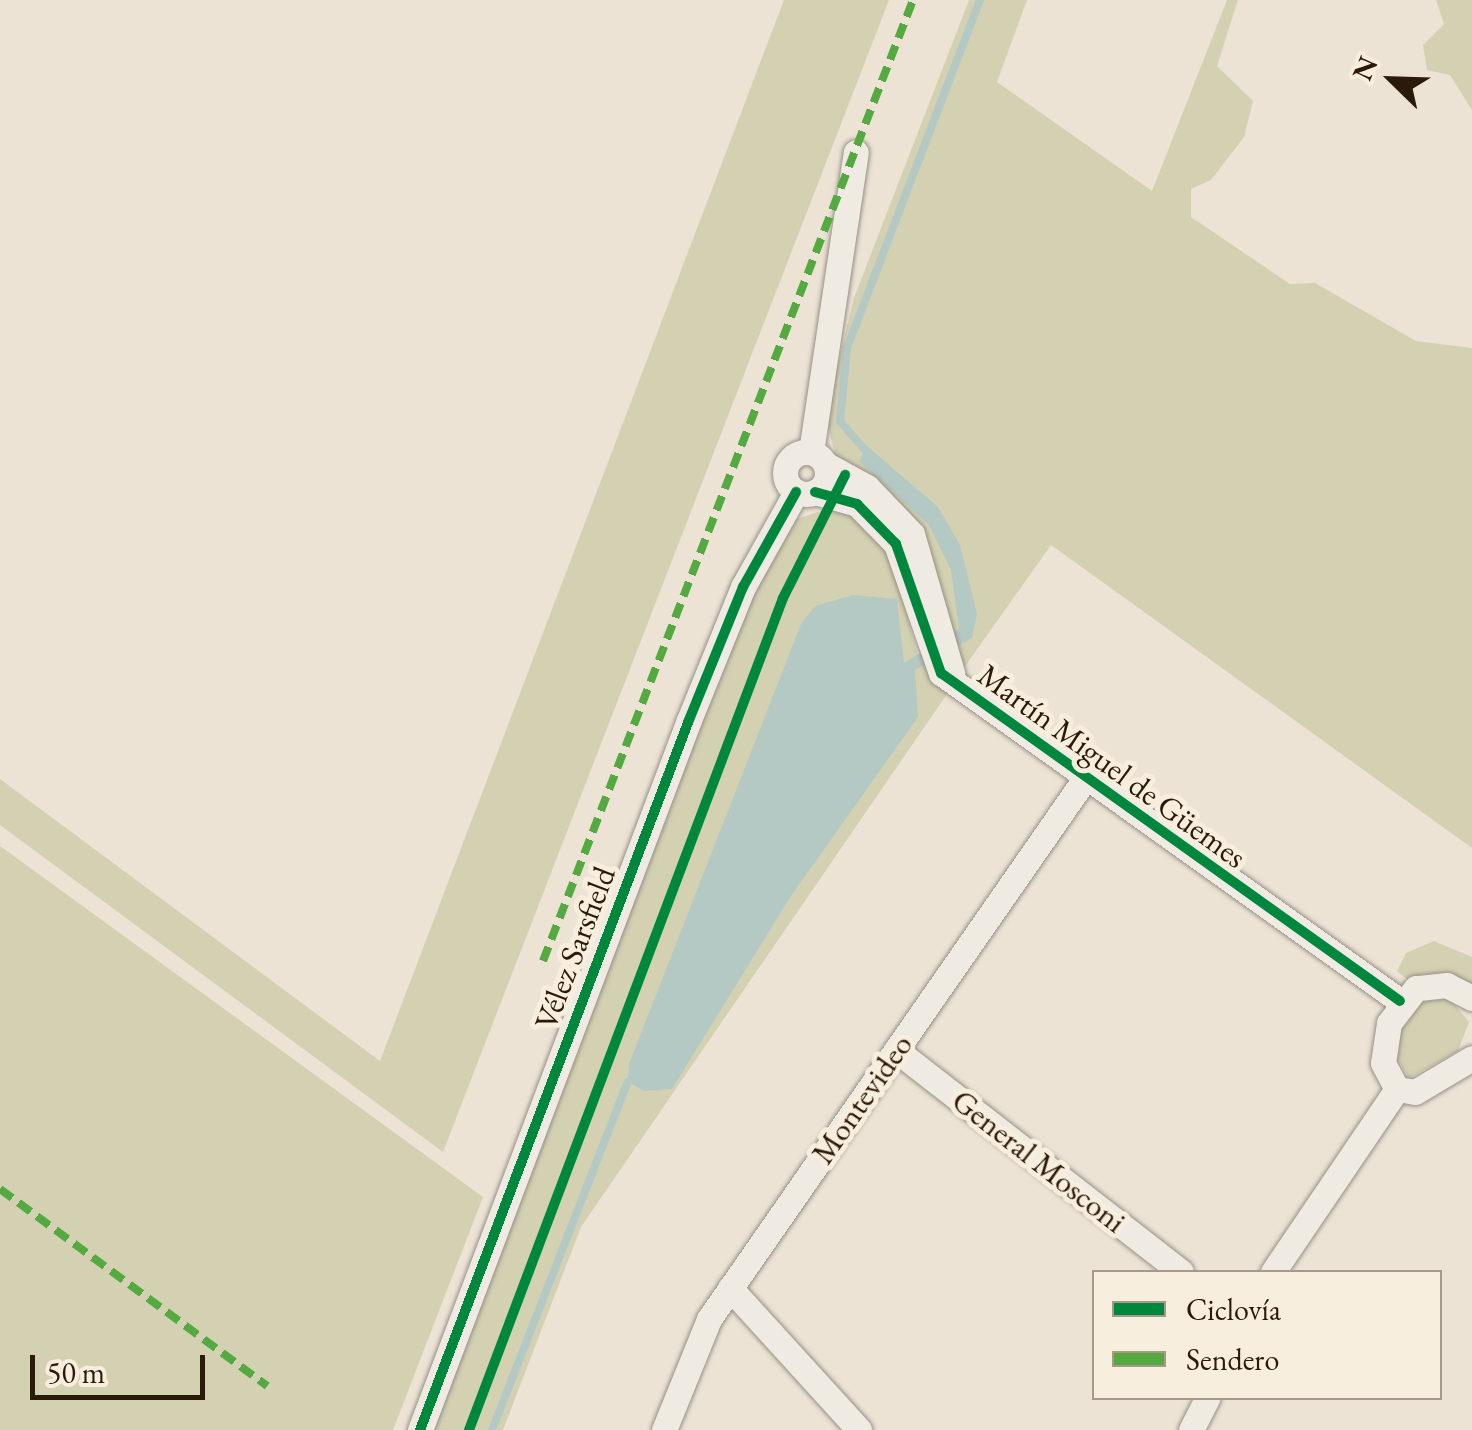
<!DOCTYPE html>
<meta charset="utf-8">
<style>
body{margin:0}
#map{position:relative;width:1472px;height:1430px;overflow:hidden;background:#ece3d5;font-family:"EB Garamond",serif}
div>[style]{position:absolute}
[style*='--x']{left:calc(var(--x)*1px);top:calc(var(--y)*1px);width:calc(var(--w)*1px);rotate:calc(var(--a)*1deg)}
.green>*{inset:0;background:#d3d1b2}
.water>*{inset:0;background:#b5c9c4}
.stream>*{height:8px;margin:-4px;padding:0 4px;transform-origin:4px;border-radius:4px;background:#b5c9c4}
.roads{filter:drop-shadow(0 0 2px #979086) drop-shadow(0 0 2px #979086)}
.minor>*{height:25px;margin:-12.5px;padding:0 12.5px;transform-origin:12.5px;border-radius:12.5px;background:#efebe3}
.minor>.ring{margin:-12.5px;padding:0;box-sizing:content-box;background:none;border:25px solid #efebe3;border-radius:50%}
.quiet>*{height:8px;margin-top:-4px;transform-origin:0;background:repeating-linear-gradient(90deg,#54a941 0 15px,transparent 0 23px)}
.cycleway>*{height:10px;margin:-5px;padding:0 5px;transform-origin:5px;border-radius:5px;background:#00873e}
span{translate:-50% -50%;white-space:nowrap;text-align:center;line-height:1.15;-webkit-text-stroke:10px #f8eede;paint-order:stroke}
.street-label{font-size:32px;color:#2b1909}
.legend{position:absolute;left:1092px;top:1270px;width:350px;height:130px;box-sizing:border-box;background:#f8eede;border:2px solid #a69989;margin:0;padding:12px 18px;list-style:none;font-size:30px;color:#2b1909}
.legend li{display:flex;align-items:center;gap:20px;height:50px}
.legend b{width:50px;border:2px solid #a69989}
.north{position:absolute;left:1342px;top:30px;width:100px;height:100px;-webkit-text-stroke:8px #f8eede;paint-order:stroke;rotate:293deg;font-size:28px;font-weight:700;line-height:40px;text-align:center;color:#2b1909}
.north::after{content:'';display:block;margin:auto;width:35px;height:45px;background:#2b1909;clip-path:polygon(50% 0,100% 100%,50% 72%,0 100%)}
.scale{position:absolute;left:30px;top:1355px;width:175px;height:45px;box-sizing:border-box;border:5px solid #2b1909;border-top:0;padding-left:12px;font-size:30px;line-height:35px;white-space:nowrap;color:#2b1909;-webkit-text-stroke:8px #f8eede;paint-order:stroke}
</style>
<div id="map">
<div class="green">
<div style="clip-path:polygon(784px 0,889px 0,443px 1152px,0 825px,0 779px,380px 1061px)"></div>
<div style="clip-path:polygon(969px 0,1027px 0,997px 82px,1152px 191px,1227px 0,1238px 0,1217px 66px,1253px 101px,1244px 137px,1211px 180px,1191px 189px,1191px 217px,1290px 284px,1315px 283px,1416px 341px,1472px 348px,1472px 848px,1051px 545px,961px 672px,835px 454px,825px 416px,854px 298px)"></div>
<div style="clip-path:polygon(1436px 0,1472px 0,1472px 110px,1450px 75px,1427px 70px,1423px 45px,1444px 24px)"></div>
<div style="clip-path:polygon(842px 504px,888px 546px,918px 656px,947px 694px,581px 1227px,503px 1430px,434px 1430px,749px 596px,794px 520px)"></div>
<div style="clip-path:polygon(0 846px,483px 1197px,393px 1430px,0 1430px)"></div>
<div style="clip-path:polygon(1434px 941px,1472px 957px,1472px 984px,1408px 980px,1397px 971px,1406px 953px)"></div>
<div style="clip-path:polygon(1449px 998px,1469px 1022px,1458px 1051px,1409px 1078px,1389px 1045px,1414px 1002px)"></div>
</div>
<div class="water">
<div style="clip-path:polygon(867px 446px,938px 507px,960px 545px,977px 614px,972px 638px,915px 670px,918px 717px,791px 896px,672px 1089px,644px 1091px,628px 1082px,629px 1064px,801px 624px,815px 606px,853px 595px,897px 599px,904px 663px,959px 629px,951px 570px,929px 525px,859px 461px)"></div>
</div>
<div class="stream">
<div style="--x:865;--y:450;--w:38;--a:-131"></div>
<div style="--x:840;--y:421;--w:73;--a:-84.5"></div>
<div style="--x:847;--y:348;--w:373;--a:-69.1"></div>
<div style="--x:492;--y:1430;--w:374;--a:-68.7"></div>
</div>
<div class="roads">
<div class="minor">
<div class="ring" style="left:785px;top:452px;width:17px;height:17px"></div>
<div style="--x:811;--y:452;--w:303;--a:-81.5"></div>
<div style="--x:825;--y:464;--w:48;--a:28.7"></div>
<div style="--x:867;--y:487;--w:65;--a:46.2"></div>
<div style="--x:912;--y:534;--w:145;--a:73.9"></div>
<div style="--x:815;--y:492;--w:44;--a:15.9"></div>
<div style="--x:857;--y:504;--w:56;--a:45.7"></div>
<div style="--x:896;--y:544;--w:137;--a:70.8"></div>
<div style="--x:941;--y:673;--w:564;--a:35.55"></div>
<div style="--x:1472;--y:998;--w:28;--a:-153"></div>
<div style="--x:1447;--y:985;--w:31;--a:174"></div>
<div style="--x:1416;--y:988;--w:44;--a:127.6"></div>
<div style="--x:1389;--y:1023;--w:40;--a:98.5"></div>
<div style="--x:1383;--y:1063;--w:30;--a:62"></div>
<div style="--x:1397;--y:1089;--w:18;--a:9"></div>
<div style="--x:1415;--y:1092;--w:66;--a:-30.8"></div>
<div style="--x:896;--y:1050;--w:361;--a:37.9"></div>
<div style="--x:1273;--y:1272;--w:221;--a:-55.9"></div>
<div style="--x:730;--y:1288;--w:192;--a:47.7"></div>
<div style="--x:420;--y:1430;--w:759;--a:-69.25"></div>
<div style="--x:689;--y:720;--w:144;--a:-67.9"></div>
<div style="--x:743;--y:587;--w:109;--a:-60.8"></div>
<div style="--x:664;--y:1430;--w:120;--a:-67.9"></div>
<div style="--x:709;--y:1319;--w:657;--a:-55.17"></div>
<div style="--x:1191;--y:1430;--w:36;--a:-63"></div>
</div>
</div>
<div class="quiet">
<div style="--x:543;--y:961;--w:1030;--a:-68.94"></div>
<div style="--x:0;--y:1189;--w:332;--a:36.4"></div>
</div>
<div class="cycleway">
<div style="--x:815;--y:492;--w:44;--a:15.9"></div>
<div style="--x:857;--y:504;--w:56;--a:45.7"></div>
<div style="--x:896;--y:544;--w:137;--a:70.8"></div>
<div style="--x:941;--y:673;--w:564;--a:35.55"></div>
<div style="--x:420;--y:1430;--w:759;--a:-69.25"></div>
<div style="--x:689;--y:720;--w:144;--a:-67.9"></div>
<div style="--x:743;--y:587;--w:109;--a:-60.8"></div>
<div style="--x:469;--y:1430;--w:889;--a:-69.32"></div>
<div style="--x:783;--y:598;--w:138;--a:-63.2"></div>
</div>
<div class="street-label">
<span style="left:1112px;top:766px;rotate:36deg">Martín Miguel de Güemes</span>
<span style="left:575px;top:948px;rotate:-69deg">Vélez Sarsfield</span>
<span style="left:862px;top:1099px;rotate:-55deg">Montevideo</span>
<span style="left:1039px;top:1161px;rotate:38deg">General Mosconi</span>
</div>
<ul class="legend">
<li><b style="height:12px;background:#00873e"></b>Ciclovía</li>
<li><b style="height:12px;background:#54a941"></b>Sendero</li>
</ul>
<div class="north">N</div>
<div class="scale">50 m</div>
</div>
